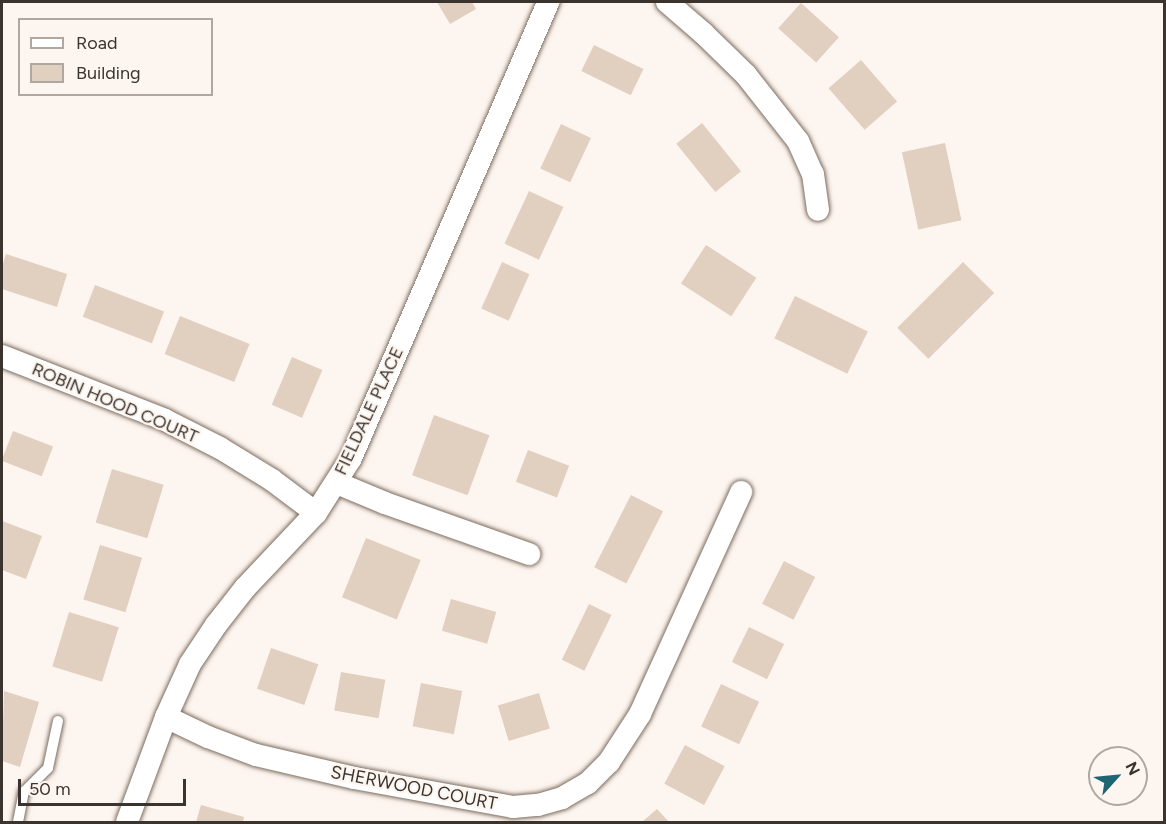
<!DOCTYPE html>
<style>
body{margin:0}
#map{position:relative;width:1166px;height:824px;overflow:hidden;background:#fdf5ef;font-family:Figtree,sans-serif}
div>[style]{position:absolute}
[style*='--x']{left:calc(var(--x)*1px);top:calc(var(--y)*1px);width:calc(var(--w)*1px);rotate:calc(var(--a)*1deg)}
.building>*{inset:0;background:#e1cfc0;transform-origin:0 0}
.roads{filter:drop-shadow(0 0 2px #7c6c5f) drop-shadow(0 0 2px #7c6c5f)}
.service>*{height:10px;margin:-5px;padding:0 5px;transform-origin:5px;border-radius:5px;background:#fff}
.minor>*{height:22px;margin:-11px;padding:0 11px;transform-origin:11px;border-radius:11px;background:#fff}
span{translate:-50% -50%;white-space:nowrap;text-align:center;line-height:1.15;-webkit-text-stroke:4.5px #fdf5ef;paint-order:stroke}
.street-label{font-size:18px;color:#3b342e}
.frame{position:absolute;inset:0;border:3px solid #3b342e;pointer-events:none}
.legend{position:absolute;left:18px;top:18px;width:195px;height:78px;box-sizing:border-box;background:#fdf5ef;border:2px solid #afa8a2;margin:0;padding:8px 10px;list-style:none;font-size:18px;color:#3b342e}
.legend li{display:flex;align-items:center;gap:12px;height:30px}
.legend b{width:30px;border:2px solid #afa8a2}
.north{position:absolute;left:1088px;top:746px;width:60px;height:60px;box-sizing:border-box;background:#fdf5ef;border:2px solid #afa8a2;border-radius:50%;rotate:63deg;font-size:16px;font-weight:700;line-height:24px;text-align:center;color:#3b342e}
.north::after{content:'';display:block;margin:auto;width:21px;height:27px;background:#1f6675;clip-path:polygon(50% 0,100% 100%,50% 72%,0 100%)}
.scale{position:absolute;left:18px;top:779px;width:168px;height:27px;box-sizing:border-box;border:3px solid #3b342e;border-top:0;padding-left:8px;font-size:18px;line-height:21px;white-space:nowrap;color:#3b342e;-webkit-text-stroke:4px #fdf5ef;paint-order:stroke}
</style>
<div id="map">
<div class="building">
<div style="clip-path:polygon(437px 2px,472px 2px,476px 9px,450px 24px)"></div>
<div style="left:801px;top:3px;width:51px;height:34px;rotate:42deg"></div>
<div style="left:594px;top:45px;width:55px;height:29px;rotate:26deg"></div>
<div style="left:861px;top:60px;width:55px;height:43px;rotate:49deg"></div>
<div style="left:702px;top:123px;width:62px;height:33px;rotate:51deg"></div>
<div style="left:561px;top:124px;width:33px;height:49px;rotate:25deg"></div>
<div style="left:945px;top:143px;width:79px;height:44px;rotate:78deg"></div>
<div style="left:529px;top:191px;width:38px;height:58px;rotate:25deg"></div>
<div style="left:706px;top:245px;width:60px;height:46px;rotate:33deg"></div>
<div style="clip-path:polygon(6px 254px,67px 274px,57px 307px,2px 289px,2px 267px)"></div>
<div style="left:502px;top:262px;width:30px;height:51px;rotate:24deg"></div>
<div style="left:963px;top:262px;width:44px;height:93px;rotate:45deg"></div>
<div style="left:95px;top:285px;width:74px;height:34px;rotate:21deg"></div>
<div style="left:795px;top:296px;width:81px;height:47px;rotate:26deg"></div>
<div style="left:180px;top:316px;width:75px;height:41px;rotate:22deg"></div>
<div style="left:292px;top:357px;width:33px;height:52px;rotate:23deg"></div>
<div style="left:434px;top:415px;width:59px;height:64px;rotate:20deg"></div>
<div style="left:13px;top:431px;width:43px;height:32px;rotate:21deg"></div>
<div style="left:528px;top:450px;width:44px;height:34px;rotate:21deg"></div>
<div style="left:112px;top:469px;width:54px;height:56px;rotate:17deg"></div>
<div style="left:631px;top:495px;width:36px;height:81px;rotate:27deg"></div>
<div style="clip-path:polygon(2px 521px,42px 536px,26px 579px,2px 570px)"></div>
<div style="left:366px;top:538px;width:59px;height:64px;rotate:22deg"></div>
<div style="left:100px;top:545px;width:44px;height:57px;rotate:17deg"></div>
<div style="left:784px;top:561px;width:35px;height:48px;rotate:27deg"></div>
<div style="left:451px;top:599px;width:47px;height:33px;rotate:16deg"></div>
<div style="left:589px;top:604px;width:25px;height:62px;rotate:26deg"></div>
<div style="left:69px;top:612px;width:52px;height:57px;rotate:17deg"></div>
<div style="left:749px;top:627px;width:39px;height:39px;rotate:26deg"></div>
<div style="left:271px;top:648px;width:50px;height:43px;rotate:19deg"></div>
<div style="left:341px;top:672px;width:45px;height:39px;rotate:10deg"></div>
<div style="left:421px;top:683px;width:42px;height:44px;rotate:11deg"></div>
<div style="left:721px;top:684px;width:42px;height:47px;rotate:25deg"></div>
<div style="clip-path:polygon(4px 691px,39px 702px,20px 767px,2px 761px)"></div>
<div style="left:539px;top:693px;width:37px;height:43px;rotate:73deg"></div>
<div style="left:685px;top:745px;width:45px;height:44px;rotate:28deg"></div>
<div style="clip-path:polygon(201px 805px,244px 817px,243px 822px,196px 822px)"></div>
<div style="clip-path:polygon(657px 809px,669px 822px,642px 822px)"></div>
</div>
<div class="roads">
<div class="service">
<div style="--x:18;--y:822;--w:31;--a:-79"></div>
<div style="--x:24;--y:792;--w:34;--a:-45"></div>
<div style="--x:48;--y:768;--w:48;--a:-78"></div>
</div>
<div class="minor">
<div style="--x:667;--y:2;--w:48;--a:40.7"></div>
<div style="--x:703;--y:33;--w:60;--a:44.3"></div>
<div style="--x:746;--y:75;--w:84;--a:51.8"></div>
<div style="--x:798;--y:141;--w:36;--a:66"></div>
<div style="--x:813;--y:174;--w:36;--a:82"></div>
<div style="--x:2;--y:356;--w:175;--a:21.4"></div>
<div style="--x:165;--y:420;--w:62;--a:27"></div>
<div style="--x:220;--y:448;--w:61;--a:31.6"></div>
<div style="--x:272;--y:480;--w:55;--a:36.9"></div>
<div style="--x:337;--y:483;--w:52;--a:22.6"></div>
<div style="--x:385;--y:503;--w:153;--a:19.5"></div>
<div style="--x:166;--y:717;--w:47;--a:25.5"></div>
<div style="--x:208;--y:737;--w:51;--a:20.6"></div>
<div style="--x:256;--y:755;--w:101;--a:13.2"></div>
<div style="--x:354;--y:778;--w:162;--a:10.3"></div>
<div style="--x:513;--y:807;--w:25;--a:-5"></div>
<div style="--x:538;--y:805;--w:25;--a:-16"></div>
<div style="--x:562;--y:798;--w:30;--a:-30"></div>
<div style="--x:588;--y:783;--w:30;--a:-45"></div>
<div style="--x:609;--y:762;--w:57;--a:-57.1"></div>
<div style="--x:640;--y:714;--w:244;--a:-65.5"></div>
<div style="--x:127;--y:822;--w:112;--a:-69.6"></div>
<div style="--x:166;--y:717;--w:58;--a:-65.6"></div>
<div style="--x:190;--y:664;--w:47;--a:-56.3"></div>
<div style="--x:216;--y:625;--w:47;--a:-51.9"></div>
<div style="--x:245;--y:588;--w:103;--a:-46.6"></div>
<div style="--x:316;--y:513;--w:65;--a:-57.5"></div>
<div style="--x:351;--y:458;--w:497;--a:-66.6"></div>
</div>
</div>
<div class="street-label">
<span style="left:115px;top:403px;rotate:23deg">ROBIN HOOD COURT</span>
<span style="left:369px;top:411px;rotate:-65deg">FIELDALE PLACE</span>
<span style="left:414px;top:788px;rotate:11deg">SHERWOOD COURT</span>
</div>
<div class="frame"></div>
<ul class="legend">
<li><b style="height:8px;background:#fff"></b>Road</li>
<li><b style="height:16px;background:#e1cfc0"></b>Building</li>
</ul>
<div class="north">N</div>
<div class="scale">50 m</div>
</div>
